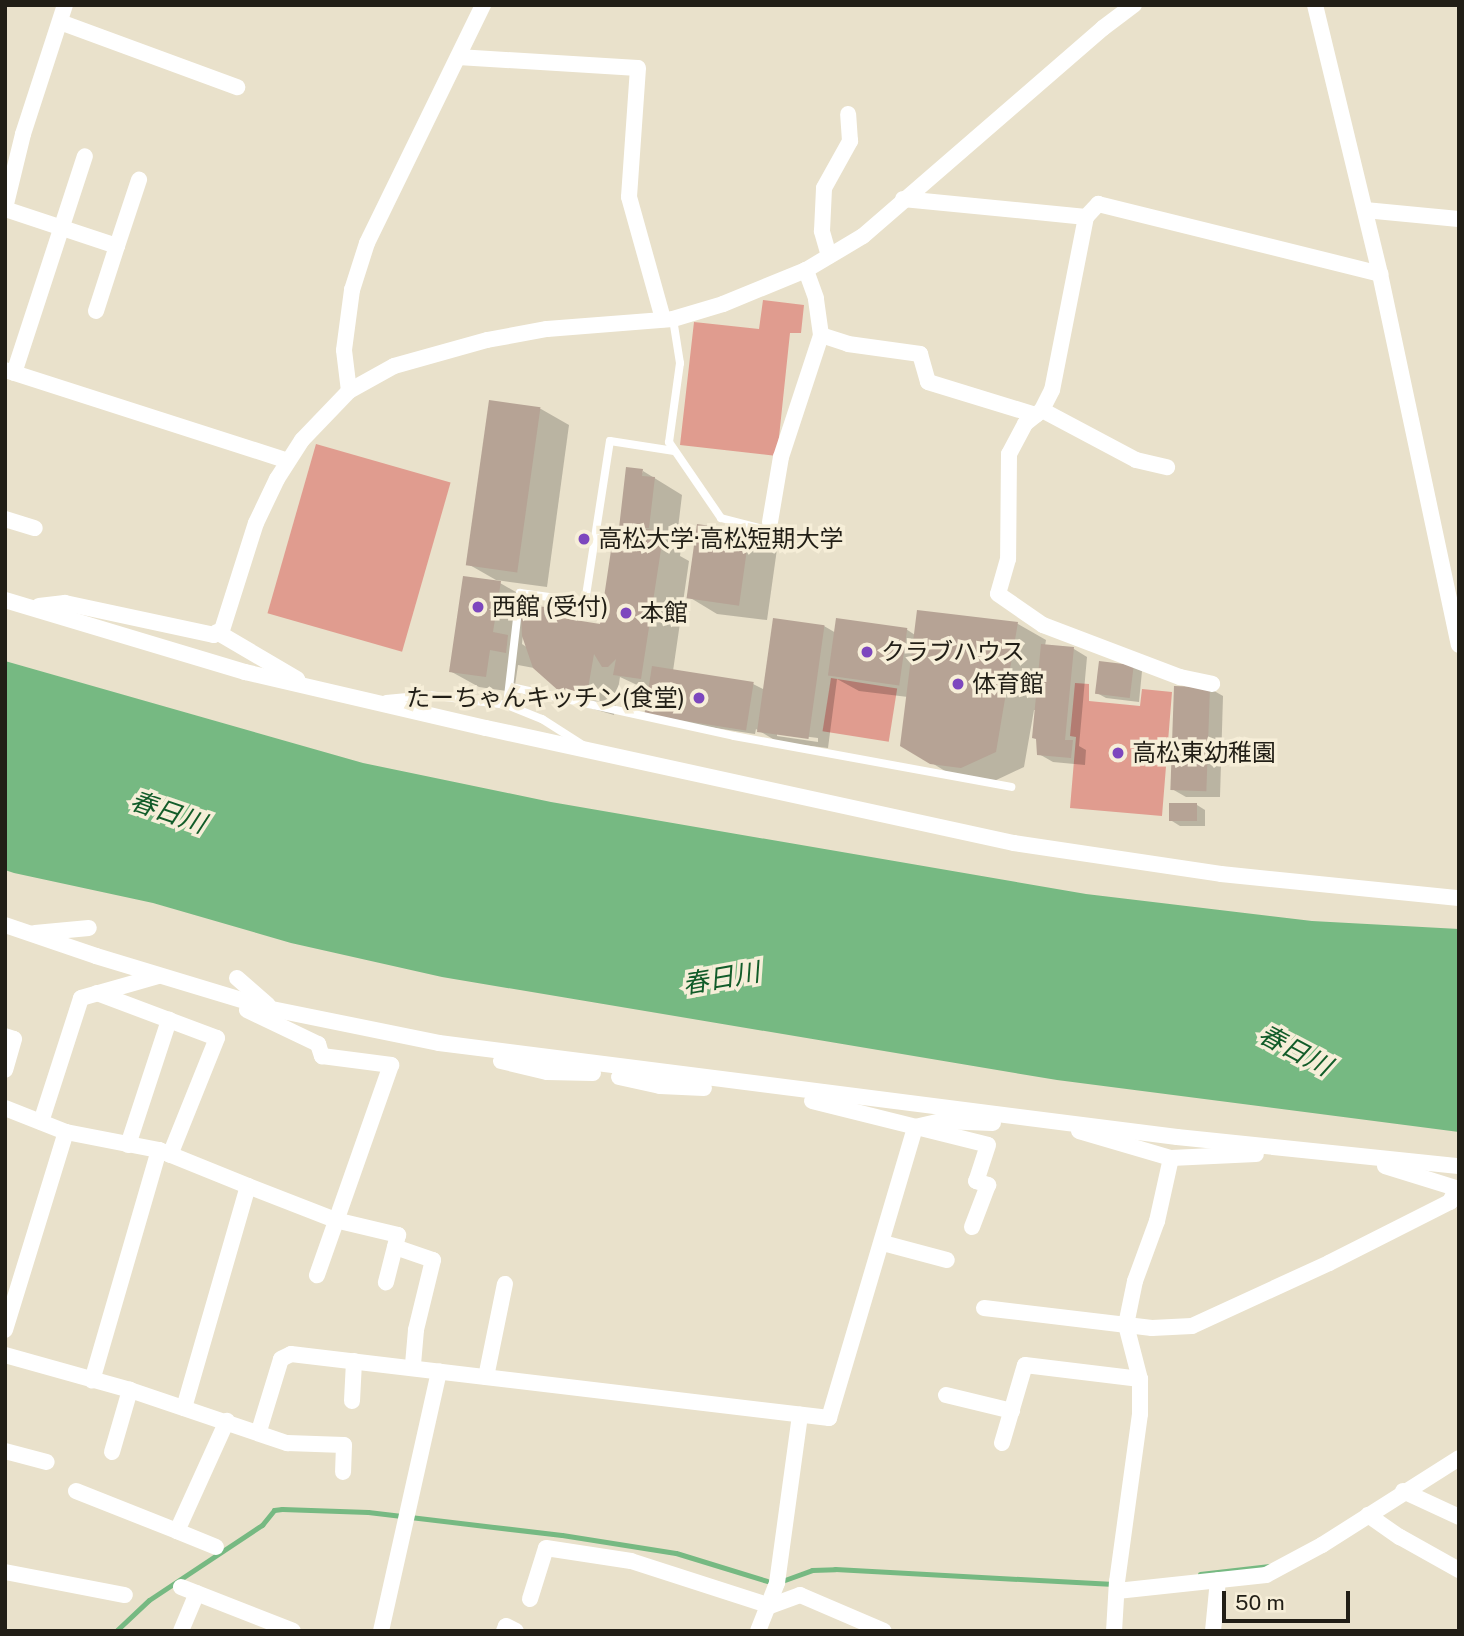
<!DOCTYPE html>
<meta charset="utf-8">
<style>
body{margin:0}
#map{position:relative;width:1464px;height:1636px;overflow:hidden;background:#e9e1cb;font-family:"Public Sans","Noto Sans JP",sans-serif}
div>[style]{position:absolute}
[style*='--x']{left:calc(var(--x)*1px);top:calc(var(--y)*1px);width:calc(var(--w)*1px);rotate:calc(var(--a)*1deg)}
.green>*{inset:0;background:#e09c8f;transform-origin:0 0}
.water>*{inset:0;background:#76b982}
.shadow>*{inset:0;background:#0003}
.stream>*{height:5px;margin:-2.5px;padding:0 2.5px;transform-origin:2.5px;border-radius:2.5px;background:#76b982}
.building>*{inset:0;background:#b6a395;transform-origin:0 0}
.service>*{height:8px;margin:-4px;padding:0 4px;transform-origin:4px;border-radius:4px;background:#fff}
.minor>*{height:16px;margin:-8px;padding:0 8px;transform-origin:8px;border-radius:8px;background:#fff}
.dots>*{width:19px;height:19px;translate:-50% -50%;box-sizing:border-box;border:4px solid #f6eed8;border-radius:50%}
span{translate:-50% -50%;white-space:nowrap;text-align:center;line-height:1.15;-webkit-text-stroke:7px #f6eed8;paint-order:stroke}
.poi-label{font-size:24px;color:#211e16}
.left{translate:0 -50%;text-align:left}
.right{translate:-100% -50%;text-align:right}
.water-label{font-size:26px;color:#125c29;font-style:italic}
.frame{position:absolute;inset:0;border:7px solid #211e16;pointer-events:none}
.scale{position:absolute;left:1222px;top:1591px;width:128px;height:32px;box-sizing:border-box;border:4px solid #211e16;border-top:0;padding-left:9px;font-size:21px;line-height:24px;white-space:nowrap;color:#211e16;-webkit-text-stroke:5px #f6eed8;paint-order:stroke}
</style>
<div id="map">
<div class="green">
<div style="clip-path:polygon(763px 300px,804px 305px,801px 333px,790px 333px,777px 456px,680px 445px,694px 322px,759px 329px)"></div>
<div style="left:316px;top:444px;width:140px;height:176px;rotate:16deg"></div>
<div style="left:831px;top:678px;width:67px;height:54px;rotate:9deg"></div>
<div style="clip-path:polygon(1075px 683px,1089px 684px,1089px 701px,1140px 706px,1142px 689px,1172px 692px,1162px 816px,1070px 808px,1076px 737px,1070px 736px)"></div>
</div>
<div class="water">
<div style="clip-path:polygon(5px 661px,363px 763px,551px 802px,1086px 894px,1312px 921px,1459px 929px,1459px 1132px,1057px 1080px,442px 977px,291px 943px,153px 903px,14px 873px,5px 870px)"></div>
</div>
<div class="shadow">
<div style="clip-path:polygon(490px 402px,541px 409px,569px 425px,547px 587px,496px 580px,468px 564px)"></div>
<div style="clip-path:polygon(evenodd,643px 471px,682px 495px,676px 545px,681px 548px,680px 556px,689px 561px,673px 671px,753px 684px,765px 690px,824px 626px,836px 633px,906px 629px,915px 635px,918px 612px,1018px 624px,1046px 640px,1045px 646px,1074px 649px,1087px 657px,1079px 746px,1086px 750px,1085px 765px,1053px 762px,1039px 754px,1037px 710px,1034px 710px,1024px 767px,990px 783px,960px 780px,902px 745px,908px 697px,859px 691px,837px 679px,828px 748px,778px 742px,756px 729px,755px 734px,656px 719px,650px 691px,620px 677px,614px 715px,590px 708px,561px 691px,534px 668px,518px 665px,514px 692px,479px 687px,450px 671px,500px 583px,528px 599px,527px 607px,544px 609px,563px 620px,602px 626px,635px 542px,636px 536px,621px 527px,643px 471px,523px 634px,528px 648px,522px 644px,523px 634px,643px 471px,777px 733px,818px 738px,818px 742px,777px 736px,777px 733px)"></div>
<div style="clip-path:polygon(749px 533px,777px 549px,767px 620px,717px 614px,689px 597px)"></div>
<div style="clip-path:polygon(1134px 666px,1142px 671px,1139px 702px,1106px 698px,1097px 693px)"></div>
<div style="clip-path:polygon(1209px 688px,1223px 696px,1220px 797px,1186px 797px,1172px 789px)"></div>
<div style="clip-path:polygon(1197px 805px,1205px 810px,1205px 826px,1180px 826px,1172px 821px)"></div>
</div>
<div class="stream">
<div style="--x:1200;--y:1574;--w:70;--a:-6.5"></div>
<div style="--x:782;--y:1581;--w:32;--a:-20"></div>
<div style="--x:812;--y:1570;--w:23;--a:-2"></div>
<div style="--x:835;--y:1569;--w:279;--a:3.1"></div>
<div style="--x:116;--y:1631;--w:45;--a:-43.2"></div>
<div style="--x:149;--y:1600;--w:136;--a:-33.6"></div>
<div style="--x:262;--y:1525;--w:19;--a:-51"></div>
<div style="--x:274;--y:1510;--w:8;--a:-7"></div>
<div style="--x:282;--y:1509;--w:86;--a:2"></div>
<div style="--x:368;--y:1512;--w:195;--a:6.8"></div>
<div style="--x:562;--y:1535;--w:115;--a:9"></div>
<div style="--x:676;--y:1553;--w:95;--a:17.1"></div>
</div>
<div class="building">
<div style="left:489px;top:400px;width:52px;height:167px;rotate:8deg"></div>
<div style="clip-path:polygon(626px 467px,643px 469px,642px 476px,655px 477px,649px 528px,639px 528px,654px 530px,652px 541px,662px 543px,641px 679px,613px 675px,616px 659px,608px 667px,602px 667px,594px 654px,586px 700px,560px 692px,533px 668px,522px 636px,521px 612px,522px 604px,545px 607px,544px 615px,600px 624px,613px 537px,634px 540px,636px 527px,619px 528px)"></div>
<div style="left:697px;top:524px;width:53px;height:75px;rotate:8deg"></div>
<div style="clip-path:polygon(463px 576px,501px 581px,493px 632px,508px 635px,506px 653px,490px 650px,486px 677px,449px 672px)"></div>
<div style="clip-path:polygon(917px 610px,1018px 622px,996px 752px,961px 768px,930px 764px,900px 746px)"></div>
<div style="left:773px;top:618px;width:52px;height:115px;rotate:8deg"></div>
<div style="left:836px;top:618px;width:72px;height:58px;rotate:8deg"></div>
<div style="clip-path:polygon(1041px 644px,1074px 647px,1065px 740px,1073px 740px,1071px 758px,1037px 755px,1036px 739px,1032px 738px)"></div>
<div style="left:1099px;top:661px;width:35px;height:33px;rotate:7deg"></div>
<div style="left:652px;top:666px;width:103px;height:49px;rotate:9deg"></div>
<div style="left:1174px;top:686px;width:36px;height:104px;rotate:2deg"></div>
<div style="left:1197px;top:803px;width:18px;height:28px;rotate:90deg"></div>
</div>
<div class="service">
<div style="--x:673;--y:319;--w:45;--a:81"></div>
<div style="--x:680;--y:363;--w:80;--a:97.9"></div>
<div style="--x:669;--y:442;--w:92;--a:55.6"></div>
<div style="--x:721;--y:518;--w:43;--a:14.7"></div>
<div style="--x:511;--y:687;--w:228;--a:12.4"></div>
<div style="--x:734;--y:736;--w:282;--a:10.4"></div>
<div style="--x:386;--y:699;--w:43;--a:-5.3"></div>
<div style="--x:429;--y:695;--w:79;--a:7.3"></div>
<div style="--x:507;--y:705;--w:38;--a:22"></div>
<div style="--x:542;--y:719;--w:49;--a:32.4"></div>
<div style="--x:507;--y:705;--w:113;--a:-83.4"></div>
<div style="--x:520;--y:593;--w:66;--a:7.9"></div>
<div style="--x:585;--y:602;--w:163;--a:-81.2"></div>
<div style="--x:610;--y:441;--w:65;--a:8.9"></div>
</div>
<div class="minor">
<div style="--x:1315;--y:5;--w:277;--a:76.4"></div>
<div style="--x:1380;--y:274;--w:379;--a:78"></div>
<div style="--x:60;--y:22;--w:189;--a:20.2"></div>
<div style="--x:458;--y:57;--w:180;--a:3.5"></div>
<div style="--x:638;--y:68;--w:129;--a:94"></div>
<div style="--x:629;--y:197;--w:127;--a:74.4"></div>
<div style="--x:903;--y:199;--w:184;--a:5.6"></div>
<div style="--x:1086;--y:217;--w:176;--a:101.1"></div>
<div style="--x:1052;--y:390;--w:22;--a:117"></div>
<div style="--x:1042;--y:410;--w:22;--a:141"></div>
<div style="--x:1025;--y:424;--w:34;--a:118"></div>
<div style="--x:1009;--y:454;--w:105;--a:90.5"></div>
<div style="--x:1008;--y:559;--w:36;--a:106"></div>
<div style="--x:998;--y:594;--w:55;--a:34.6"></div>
<div style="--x:1043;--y:625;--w:147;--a:20.8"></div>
<div style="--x:1180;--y:677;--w:33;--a:12"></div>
<div style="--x:5;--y:208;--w:76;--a:-76.3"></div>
<div style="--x:23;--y:134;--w:136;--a:-72"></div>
<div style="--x:5;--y:209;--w:118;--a:18.3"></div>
<div style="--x:117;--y:246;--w:70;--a:-71.6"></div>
<div style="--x:1365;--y:210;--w:94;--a:5.5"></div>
<div style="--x:1086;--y:217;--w:18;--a:-47"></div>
<div style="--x:1098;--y:204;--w:291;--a:13.9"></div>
<div style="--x:829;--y:256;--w:26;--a:-106"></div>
<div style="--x:822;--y:231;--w:43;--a:-87.3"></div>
<div style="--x:824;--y:188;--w:54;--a:-61"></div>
<div style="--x:850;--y:141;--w:27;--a:-94"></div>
<div style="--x:96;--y:311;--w:68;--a:-72.1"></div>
<div style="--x:821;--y:335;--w:28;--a:18"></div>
<div style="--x:848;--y:344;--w:73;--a:7.9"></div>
<div style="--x:920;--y:354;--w:29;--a:74"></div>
<div style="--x:928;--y:382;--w:113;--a:17"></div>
<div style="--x:5;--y:370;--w:297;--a:17.8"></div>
<div style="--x:14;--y:373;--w:228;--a:-71.9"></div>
<div style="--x:349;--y:391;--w:41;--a:-97"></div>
<div style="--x:344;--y:350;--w:61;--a:-82.4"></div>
<div style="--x:352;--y:290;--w:49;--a:-72.3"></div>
<div style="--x:367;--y:243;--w:265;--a:-64"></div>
<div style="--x:1042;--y:410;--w:106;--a:28"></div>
<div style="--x:1136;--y:460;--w:32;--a:13"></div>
<div style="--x:5;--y:519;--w:31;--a:17"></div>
<div style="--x:770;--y:522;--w:66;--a:-80.4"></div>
<div style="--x:781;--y:457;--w:128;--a:-71.8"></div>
<div style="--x:821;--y:335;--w:37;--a:-98"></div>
<div style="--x:816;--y:298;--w:30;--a:-110"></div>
<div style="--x:5;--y:600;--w:251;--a:16.7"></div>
<div style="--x:245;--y:672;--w:247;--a:13.1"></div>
<div style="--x:486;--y:728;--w:540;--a:12.29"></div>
<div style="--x:1014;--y:843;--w:209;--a:8.5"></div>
<div style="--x:1221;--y:874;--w:239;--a:5.8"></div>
<div style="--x:39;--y:606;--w:26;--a:-7"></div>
<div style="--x:65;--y:603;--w:152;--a:12.1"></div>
<div style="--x:214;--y:635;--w:9;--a:-32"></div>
<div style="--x:222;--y:630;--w:112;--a:-72.4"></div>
<div style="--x:256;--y:523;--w:49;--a:-64.5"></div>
<div style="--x:277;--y:479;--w:46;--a:-57.3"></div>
<div style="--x:302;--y:440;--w:68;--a:-46.2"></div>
<div style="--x:349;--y:391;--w:51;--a:-29.1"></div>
<div style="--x:394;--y:366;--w:97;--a:-15.6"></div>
<div style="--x:487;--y:340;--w:61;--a:-10.4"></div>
<div style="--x:547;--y:329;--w:126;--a:-4.5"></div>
<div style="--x:673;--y:319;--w:52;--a:-16.7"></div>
<div style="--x:723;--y:304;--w:90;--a:-22.3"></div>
<div style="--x:806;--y:270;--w:66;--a:-30.8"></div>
<div style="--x:863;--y:236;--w:318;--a:-40.9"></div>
<div style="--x:1103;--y:28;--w:39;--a:-37"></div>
<div style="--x:217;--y:632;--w:93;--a:30.4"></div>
<div style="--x:5;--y:925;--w:96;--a:18.8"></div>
<div style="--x:96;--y:956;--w:184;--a:16.8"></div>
<div style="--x:272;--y:1009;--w:170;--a:11.5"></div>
<div style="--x:439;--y:1043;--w:744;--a:7.26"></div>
<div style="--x:1177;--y:1137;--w:283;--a:5.9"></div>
<div style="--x:35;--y:933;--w:54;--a:-5.3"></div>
<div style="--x:237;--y:978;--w:41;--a:41.1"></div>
<div style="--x:97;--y:993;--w:128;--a:20.6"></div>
<div style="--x:217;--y:1038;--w:126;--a:111.9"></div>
<div style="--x:247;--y:1010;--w:79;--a:25.6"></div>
<div style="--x:318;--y:1044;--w:13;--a:72"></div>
<div style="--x:322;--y:1056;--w:70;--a:7.4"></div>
<div style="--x:391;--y:1065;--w:223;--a:109.4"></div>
<div style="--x:5;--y:1036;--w:9;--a:18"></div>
<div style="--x:14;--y:1039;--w:32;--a:106"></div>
<div style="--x:501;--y:1061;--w:47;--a:13.4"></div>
<div style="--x:547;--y:1072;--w:46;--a:1.2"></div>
<div style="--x:619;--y:1077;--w:42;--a:12.4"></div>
<div style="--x:660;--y:1086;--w:44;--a:2.6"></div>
<div style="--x:812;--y:1101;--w:181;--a:14"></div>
<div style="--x:988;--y:1145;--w:38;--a:108"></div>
<div style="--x:976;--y:1181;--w:13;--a:18"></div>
<div style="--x:988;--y:1185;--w:45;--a:110.9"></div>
<div style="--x:5;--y:1108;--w:66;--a:21.5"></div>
<div style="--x:66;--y:1132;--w:95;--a:11"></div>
<div style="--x:159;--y:1150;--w:240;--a:106.2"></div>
<div style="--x:41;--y:1122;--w:130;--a:-72.1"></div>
<div style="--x:81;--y:998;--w:80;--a:-15.9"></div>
<div style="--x:1079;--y:1131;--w:96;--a:16.4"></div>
<div style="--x:1171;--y:1158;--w:65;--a:102.5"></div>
<div style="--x:1157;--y:1221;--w:64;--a:110.1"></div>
<div style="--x:1135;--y:1281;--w:45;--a:101.6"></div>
<div style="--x:1126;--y:1325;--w:56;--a:75.5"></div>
<div style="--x:1140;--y:1379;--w:35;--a:90"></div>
<div style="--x:1140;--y:1414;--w:169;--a:97.8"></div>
<div style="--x:1117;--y:1581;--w:50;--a:93.4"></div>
<div style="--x:128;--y:1145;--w:132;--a:-71.8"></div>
<div style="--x:159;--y:1150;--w:96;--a:22"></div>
<div style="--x:248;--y:1186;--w:231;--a:106.1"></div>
<div style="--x:1171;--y:1158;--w:85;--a:-2.7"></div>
<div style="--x:1385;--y:1166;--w:77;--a:17.3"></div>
<div style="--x:248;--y:1186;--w:93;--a:21.3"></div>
<div style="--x:335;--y:1220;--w:65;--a:13.4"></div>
<div style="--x:398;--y:1235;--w:49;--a:104.3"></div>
<div style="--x:883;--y:1243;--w:66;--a:14.9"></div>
<div style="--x:395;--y:1247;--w:40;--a:18.9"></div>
<div style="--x:433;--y:1260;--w:72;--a:103.7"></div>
<div style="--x:416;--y:1330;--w:38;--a:95"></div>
<div style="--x:984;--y:1308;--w:169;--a:6.8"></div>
<div style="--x:1152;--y:1328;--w:40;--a:-2.9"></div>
<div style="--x:1192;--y:1326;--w:151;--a:-24.7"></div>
<div style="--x:1329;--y:1263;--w:136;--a:-26.8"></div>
<div style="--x:1450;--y:1202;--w:14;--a:-65"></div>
<div style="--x:5;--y:1330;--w:207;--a:-72.9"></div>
<div style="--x:5;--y:1355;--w:130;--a:15.6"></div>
<div style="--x:130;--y:1390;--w:166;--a:18.7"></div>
<div style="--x:287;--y:1443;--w:57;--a:2"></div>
<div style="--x:344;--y:1445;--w:27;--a:92"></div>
<div style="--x:486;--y:1377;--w:95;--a:-78.5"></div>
<div style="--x:946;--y:1395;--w:68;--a:13.6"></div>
<div style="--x:352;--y:1401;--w:40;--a:-87.1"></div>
<div style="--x:259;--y:1431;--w:75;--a:-73"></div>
<div style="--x:281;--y:1359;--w:11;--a:-27"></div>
<div style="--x:291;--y:1354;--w:542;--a:6.78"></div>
<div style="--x:829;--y:1418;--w:303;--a:-73.5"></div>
<div style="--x:915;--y:1127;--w:28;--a:-13"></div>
<div style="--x:942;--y:1121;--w:51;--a:2.2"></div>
<div style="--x:1002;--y:1443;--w:81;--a:-73.6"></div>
<div style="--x:1025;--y:1365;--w:116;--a:6.9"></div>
<div style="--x:5;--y:1451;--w:43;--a:14.7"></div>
<div style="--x:112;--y:1452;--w:65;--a:-73.8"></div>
<div style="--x:76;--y:1491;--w:109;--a:21.6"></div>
<div style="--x:177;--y:1531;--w:121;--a:-65.6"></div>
<div style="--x:1403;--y:1491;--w:62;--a:24.9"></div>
<div style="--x:1368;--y:1515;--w:39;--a:35"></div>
<div style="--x:1400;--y:1537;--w:68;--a:29.2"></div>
<div style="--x:177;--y:1531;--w:42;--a:22.3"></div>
<div style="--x:5;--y:1572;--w:122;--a:10.9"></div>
<div style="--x:181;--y:1587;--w:120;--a:21.4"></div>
<div style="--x:1117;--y:1591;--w:150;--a:-6.1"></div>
<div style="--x:1266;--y:1575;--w:64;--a:-28.2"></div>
<div style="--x:1322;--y:1545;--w:162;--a:-32.4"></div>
<div style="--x:530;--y:1599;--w:53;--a:-72.6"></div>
<div style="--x:546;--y:1548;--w:86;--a:8.7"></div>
<div style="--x:631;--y:1561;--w:146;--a:17.9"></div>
<div style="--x:770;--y:1606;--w:32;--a:-20"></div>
<div style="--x:800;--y:1595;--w:91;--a:23.2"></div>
<div style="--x:181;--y:1631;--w:41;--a:-67.2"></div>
<div style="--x:381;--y:1631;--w:266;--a:-77.4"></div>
<div style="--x:504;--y:1631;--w:5;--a:-68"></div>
<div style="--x:506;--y:1626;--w:11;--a:27"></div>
<div style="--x:758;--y:1631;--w:52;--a:-68.4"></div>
<div style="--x:777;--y:1583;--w:170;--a:-82.2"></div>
<div style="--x:1213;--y:1631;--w:51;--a:-84.4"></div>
</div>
<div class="dots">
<div style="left:584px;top:539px;background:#7d47be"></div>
<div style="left:478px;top:607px;background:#7d47be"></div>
<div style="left:626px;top:613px;background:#7d47be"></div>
<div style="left:867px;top:652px;background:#7d47be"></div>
<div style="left:958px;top:684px;background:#7d47be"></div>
<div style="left:699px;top:698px;background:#7d47be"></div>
<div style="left:1118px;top:753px;background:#7d47be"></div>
</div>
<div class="poi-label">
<span class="left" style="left:598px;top:539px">高松大学·高松短期大学</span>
<span class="left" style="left:492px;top:607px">西館 (受付)</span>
<span class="left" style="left:640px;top:613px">本館</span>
<span class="left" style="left:881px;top:652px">クラブハウス</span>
<span class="left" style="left:972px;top:684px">体育館</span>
<span class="right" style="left:685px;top:698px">たーちゃんキッチン(食堂)</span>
<span class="left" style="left:1132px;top:753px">高松東幼稚園</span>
</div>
<div class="water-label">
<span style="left:168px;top:812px;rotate:19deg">春日川</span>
<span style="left:721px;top:978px;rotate:-10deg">春日川</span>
<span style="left:1295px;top:1050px;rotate:28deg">春日川</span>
</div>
<div class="frame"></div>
<div class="scale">50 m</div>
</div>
